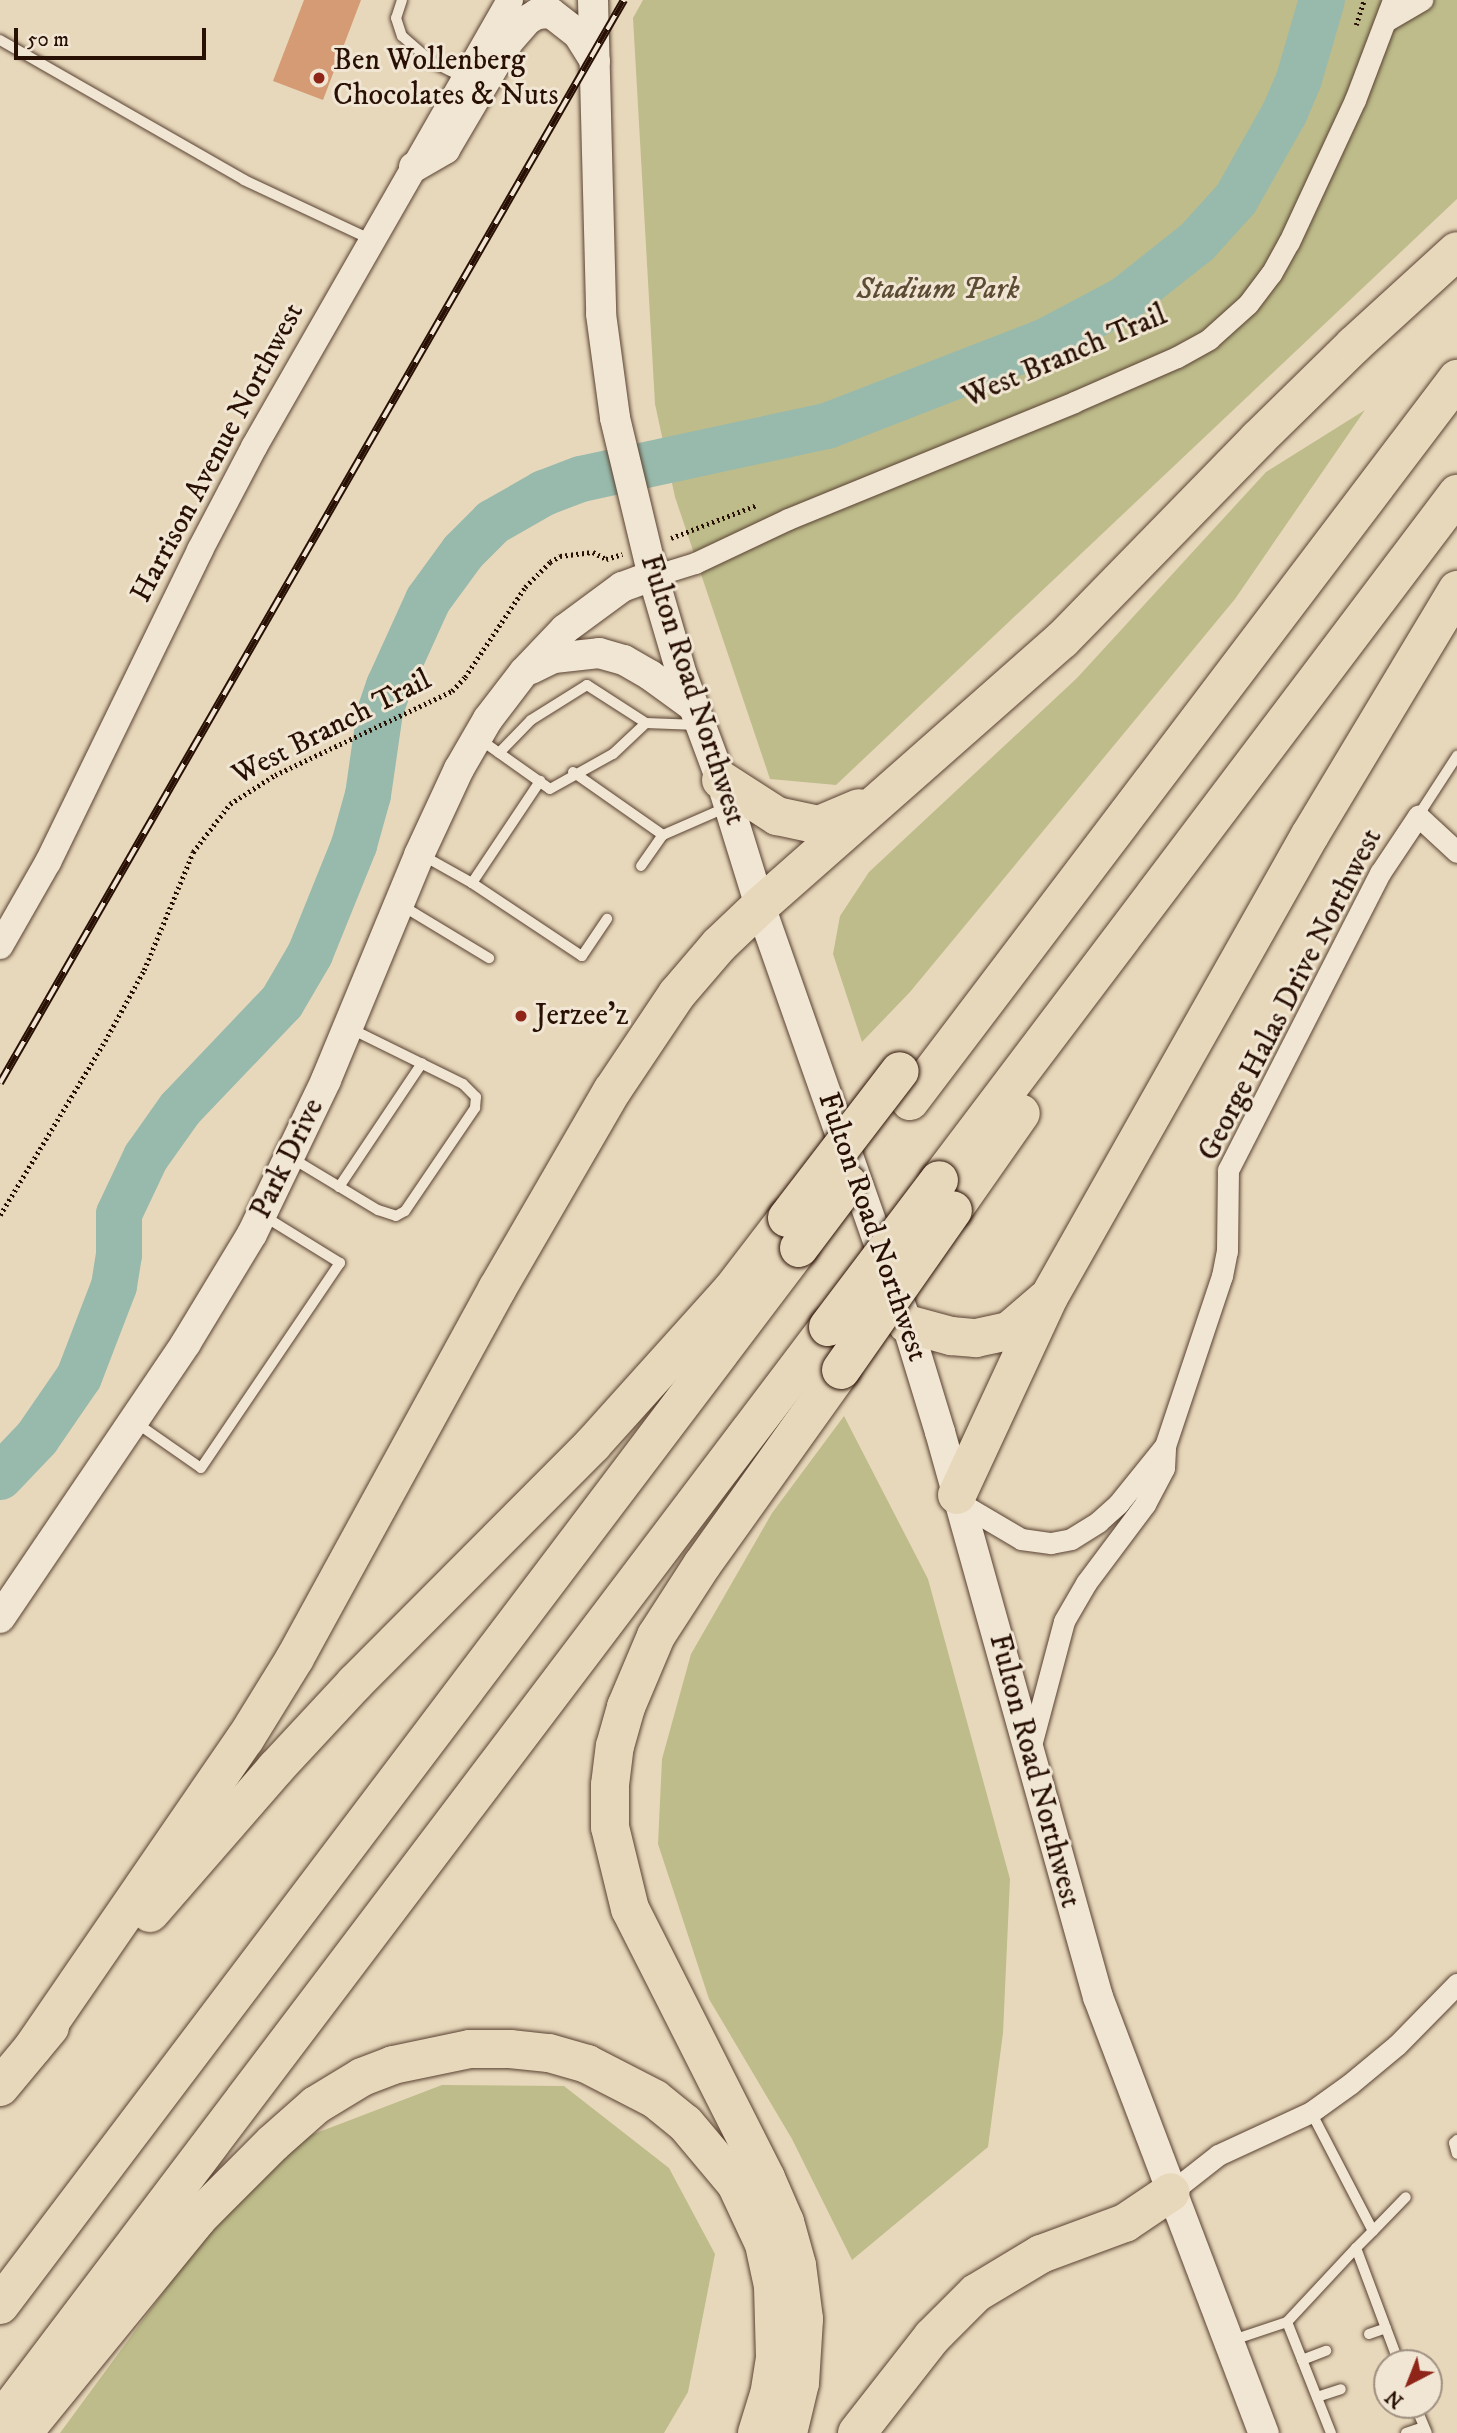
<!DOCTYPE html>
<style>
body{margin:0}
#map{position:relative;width:1457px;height:2433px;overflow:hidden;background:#e8d8bb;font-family:"IM FELL DW Pica",serif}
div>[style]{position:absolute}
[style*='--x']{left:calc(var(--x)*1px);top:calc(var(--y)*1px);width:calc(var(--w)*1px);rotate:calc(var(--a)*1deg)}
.green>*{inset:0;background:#bebc8b}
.river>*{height:46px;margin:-23px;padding:0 23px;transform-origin:23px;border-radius:23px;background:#98baac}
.building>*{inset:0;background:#d49b75}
.path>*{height:4.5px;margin-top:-2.25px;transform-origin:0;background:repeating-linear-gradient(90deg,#291005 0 2px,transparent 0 5.5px)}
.roads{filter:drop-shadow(0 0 2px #594232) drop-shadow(0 0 2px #594232)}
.service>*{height:10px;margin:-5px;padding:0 5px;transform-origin:5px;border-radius:5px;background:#f0e6d3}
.minor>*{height:21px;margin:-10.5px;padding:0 10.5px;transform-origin:10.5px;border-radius:10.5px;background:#f0e6d3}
.tertiary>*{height:26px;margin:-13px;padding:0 13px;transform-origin:13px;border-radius:13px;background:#f0e6d3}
.secondary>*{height:30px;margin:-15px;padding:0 15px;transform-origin:15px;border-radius:15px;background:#f0e6d3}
.motorway>*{height:38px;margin:-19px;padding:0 19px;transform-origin:19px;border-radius:19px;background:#e8d8bb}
.rail>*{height:8px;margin-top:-4px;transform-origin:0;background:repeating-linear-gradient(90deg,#f0e6d3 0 16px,#291005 0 32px);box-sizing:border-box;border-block:2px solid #291005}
.bridges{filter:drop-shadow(0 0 2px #291005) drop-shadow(0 0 2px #291005)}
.motorway-bridge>*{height:38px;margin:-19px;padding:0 19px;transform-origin:19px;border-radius:19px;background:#e8d8bb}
.dots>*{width:19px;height:19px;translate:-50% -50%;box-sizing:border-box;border:4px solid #f0e6d3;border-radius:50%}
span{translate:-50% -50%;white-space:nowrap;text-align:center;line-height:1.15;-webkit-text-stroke:6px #f0e6d3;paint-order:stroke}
.poi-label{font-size:30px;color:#291005}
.left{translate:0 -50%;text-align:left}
.park-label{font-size:30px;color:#5d4c34;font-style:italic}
.street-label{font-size:30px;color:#291005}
.north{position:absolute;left:1373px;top:2349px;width:70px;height:70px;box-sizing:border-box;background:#f0e6d3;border:2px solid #a09081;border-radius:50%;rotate:222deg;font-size:19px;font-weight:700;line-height:28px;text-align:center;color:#291005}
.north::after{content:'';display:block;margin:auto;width:24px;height:32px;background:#8f2418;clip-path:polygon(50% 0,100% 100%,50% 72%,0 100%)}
.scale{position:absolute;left:14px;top:28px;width:192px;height:32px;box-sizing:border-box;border:4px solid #291005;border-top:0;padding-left:9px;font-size:21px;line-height:24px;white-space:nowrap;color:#291005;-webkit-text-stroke:5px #f0e6d3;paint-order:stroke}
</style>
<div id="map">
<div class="green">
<div style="clip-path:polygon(643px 0,1457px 0,1457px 199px,836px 785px,770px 779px,675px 497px,655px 404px,633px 18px)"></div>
<div style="clip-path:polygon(1365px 410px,1235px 599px,910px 992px,862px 1042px,833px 954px,840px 916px,869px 872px,1077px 678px,1266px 472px)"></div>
<div style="clip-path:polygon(844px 1416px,928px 1579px,1010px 1879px,1003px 2033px,988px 2147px,852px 2260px,792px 2139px,709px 1999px,658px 1844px,662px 1759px,691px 1654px,772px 1513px)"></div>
<div style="clip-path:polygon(442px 2085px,564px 2086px,669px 2168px,715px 2254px,688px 2392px,664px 2433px,60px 2433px,217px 2219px,311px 2135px)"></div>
</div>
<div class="river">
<div style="--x:0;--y:1477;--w:54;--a:-46.5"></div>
<div style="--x:37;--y:1438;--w:74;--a:-55.5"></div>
<div style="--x:79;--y:1377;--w:97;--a:-69"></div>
<div style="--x:114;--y:1286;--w:31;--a:-81"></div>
<div style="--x:119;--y:1255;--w:41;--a:-90"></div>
<div style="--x:119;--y:1214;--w:63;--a:-64.7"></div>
<div style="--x:146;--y:1157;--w:59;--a:-54.7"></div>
<div style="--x:180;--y:1109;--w:148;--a:-46.4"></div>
<div style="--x:282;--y:1002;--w:56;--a:-59.7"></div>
<div style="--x:310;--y:954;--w:118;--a:-68"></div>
<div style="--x:354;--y:845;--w:52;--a:-74.4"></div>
<div style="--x:368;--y:795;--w:84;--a:-81.8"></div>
<div style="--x:380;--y:712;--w:28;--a:-71"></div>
<div style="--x:389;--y:686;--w:94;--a:-65.6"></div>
<div style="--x:428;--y:600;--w:59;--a:-53.9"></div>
<div style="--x:463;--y:552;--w:42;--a:-45"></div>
<div style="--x:493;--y:522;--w:59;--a:-29.6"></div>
<div style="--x:544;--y:493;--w:40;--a:-21"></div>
<div style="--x:581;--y:479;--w:252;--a:-12.2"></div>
<div style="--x:827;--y:426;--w:235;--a:-21.2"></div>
<div style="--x:1046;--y:341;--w:89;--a:-28"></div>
<div style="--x:1125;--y:299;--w:92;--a:-38.4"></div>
<div style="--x:1197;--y:242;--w:58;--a:-47.8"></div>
<div style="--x:1236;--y:199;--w:100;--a:-60.6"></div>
<div style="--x:1285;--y:112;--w:36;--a:-67"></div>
<div style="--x:1299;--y:79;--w:82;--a:-73.8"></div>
</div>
<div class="building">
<div style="clip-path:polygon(304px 0,361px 0,323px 100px,273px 81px)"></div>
</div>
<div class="path">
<div style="--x:1356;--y:25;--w:26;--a:-72"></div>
<div style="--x:671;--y:538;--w:92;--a:-21"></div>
<div style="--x:0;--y:1215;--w:203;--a:-58.9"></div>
<div style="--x:105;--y:1041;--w:81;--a:-61.2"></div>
<div style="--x:144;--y:970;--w:128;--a:-67.4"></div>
<div style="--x:193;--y:852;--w:61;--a:-52.4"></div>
<div style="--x:230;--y:804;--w:54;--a:-32.8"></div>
<div style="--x:275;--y:775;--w:196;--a:-25.4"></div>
<div style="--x:452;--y:691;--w:19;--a:-47"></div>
<div style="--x:465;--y:677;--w:108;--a:-56.3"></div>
<div style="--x:525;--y:587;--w:35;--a:-45"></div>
<div style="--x:550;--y:562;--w:12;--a:-31"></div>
<div style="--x:560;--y:556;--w:33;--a:-7"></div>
<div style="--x:593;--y:552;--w:15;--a:28"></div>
<div style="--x:606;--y:559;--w:17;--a:-17"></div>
</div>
<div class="roads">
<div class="service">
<div style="--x:402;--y:0;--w:19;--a:108"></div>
<div style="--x:396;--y:18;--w:19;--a:72"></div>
<div style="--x:402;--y:36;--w:40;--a:41"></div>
<div style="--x:432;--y:62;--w:37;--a:26"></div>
<div style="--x:0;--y:40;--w:281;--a:29.8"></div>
<div style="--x:244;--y:180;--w:141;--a:25.1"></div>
<div style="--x:478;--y:738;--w:88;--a:35.3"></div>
<div style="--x:550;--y:789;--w:72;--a:-29.1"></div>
<div style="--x:613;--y:754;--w:45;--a:-43.2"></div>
<div style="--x:646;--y:723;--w:52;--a:2.2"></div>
<div style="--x:499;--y:753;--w:46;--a:-45.9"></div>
<div style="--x:531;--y:720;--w:66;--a:-32"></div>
<div style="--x:587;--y:685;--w:70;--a:32.8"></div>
<div style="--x:573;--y:772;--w:110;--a:35"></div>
<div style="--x:663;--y:835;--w:70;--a:-23.6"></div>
<div style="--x:1418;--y:816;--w:72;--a:-57"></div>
<div style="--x:422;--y:855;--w:57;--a:29.2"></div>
<div style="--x:472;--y:883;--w:123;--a:-56.3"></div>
<div style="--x:641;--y:866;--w:38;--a:-55"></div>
<div style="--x:472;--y:883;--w:132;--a:33.6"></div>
<div style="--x:582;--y:956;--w:45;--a:-56"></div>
<div style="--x:401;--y:905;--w:103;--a:31.1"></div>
<div style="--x:290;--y:1157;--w:103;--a:31.1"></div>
<div style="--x:378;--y:1210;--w:19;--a:18"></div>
<div style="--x:396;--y:1216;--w:10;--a:-29"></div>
<div style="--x:405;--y:1211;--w:125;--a:-55.8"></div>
<div style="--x:475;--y:1108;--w:11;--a:-85"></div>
<div style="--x:476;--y:1097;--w:18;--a:-135"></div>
<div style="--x:463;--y:1084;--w:125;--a:-153.8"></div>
<div style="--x:339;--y:1187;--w:149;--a:-56.2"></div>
<div style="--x:135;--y:1422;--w:80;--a:34.9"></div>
<div style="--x:201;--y:1468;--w:248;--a:-55.9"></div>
<div style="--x:340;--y:1263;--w:89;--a:-148.3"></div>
<div style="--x:1311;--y:2112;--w:134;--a:62.5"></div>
<div style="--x:1373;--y:2231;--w:24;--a:135"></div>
<div style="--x:1356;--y:2248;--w:123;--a:69.5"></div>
<div style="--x:1457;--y:2140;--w:4;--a:135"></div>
<div style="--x:1454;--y:2143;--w:11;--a:75"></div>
<div style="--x:1373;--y:2231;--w:47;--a:-45.9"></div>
<div style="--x:1369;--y:2334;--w:18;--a:-19"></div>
<div style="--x:1230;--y:2341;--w:60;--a:-18.4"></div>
<div style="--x:1302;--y:2360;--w:26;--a:-21"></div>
<div style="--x:1386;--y:2373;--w:1;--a:0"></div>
<div style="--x:1317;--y:2397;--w:25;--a:-18"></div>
<div style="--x:1415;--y:2405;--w:30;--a:67"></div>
<div style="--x:1331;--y:2433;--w:119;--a:-111.6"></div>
<div style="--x:1287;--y:2322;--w:101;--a:-47"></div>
<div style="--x:1406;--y:2433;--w:18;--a:-19"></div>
</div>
<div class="minor">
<div style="--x:1386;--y:21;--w:42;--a:-30.3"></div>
<div style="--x:653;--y:576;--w:44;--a:-17.2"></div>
<div style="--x:695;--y:563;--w:103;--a:-25.3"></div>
<div style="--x:788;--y:519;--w:309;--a:-22.2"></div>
<div style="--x:1074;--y:402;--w:112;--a:-23.6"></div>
<div style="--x:1177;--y:357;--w:37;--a:-29"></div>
<div style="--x:1209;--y:339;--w:52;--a:-41.9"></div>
<div style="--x:1248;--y:304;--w:38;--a:-53"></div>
<div style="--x:1271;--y:274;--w:37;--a:-61"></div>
<div style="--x:1289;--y:242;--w:157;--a:-65.1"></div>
<div style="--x:1355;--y:100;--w:107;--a:-69.2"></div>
<div style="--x:960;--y:1503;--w:71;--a:30.5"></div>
<div style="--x:1021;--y:1539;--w:30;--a:8"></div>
<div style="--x:1051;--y:1543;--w:20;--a:-11"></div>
<div style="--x:1071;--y:1539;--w:32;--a:-32"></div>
<div style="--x:1098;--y:1522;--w:27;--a:-42"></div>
<div style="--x:1118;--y:1504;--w:75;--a:-51"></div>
<div style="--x:1030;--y:1749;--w:132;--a:-75.1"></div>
<div style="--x:1064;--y:1621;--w:44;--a:-59.9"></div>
<div style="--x:1086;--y:1583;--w:99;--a:-53.2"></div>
<div style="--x:1145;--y:1504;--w:41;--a:-62.2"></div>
<div style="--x:1164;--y:1468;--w:22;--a:-87"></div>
<div style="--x:1165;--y:1446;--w:179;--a:-71.5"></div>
<div style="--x:1222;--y:1276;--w:25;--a:-79"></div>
<div style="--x:1227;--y:1251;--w:81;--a:-89.3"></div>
<div style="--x:1228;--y:1170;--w:334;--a:-62.9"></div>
<div style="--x:1380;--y:873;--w:69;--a:-56.3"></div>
<div style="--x:1418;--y:816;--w:53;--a:42.7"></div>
<div style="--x:1171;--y:2192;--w:60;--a:-38.2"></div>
<div style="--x:1218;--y:2155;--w:102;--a:-24.8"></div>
<div style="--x:1311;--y:2112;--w:48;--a:-35.7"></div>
<div style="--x:1350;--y:2084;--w:61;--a:-39.7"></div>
<div style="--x:1397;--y:2045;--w:86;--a:-45.5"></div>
</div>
<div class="tertiary">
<div style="--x:0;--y:946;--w:97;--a:-60.3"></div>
<div style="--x:48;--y:862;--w:347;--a:-64"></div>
<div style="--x:200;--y:550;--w:116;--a:-62.3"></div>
<div style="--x:254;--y:447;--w:515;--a:-60.2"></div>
</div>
<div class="secondary">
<div style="--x:593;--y:0;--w:314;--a:88.5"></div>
<div style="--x:601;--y:314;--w:105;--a:82.3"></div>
<div style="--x:615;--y:418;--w:163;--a:76.5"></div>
<div style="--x:653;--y:576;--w:103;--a:73.7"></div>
<div style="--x:682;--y:675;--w:112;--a:69.6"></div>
<div style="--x:721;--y:780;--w:132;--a:72.8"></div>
<div style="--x:760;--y:906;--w:443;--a:70.6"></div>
<div style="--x:907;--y:1324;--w:113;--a:73"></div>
<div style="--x:940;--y:1432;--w:587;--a:74.38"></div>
<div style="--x:1098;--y:1997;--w:467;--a:69.2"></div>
<div style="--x:414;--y:167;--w:36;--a:-30"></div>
<div style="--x:445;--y:149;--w:124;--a:-59.5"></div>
<div style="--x:508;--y:42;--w:29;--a:-49"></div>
<div style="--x:527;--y:20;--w:12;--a:-31"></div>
<div style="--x:537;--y:14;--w:14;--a:-4"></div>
<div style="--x:551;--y:13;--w:34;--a:38"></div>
<div style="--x:578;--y:34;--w:32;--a:58"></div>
<div style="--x:531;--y:669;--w:25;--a:-26"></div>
<div style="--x:554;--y:658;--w:45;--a:-6.3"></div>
<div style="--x:599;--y:653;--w:26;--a:16"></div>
<div style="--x:624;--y:660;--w:30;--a:30"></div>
<div style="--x:650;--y:675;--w:54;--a:36"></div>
<div style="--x:0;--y:1618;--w:332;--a:-55.9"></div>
<div style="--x:186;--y:1343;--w:127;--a:-58.8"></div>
<div style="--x:252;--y:1234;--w:171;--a:-64.3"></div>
<div style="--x:326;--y:1080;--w:243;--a:-67.5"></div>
<div style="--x:419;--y:855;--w:95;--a:-65.1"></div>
<div style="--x:459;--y:769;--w:58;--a:-59.9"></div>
<div style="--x:488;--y:719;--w:59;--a:-52.5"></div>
<div style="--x:524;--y:672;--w:59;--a:-46.4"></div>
<div style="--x:565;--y:629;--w:71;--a:-36.4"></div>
<div style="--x:622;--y:587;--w:33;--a:-20"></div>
</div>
<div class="motorway">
<div style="--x:721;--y:780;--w:67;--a:32.7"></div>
<div style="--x:777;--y:816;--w:43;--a:12.1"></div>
<div style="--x:819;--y:825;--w:43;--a:-23"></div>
<div style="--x:910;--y:1101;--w:906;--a:-52.85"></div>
<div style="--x:939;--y:1180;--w:860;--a:-52.94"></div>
<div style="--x:953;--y:1210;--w:118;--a:-55"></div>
<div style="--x:907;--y:1324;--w:46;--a:15.3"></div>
<div style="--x:951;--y:1336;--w:25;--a:5"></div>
<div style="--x:976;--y:1338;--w:34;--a:-12"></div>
<div style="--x:1009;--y:1331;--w:48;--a:-40.7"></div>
<div style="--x:957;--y:1495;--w:218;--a:-65.1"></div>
<div style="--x:1049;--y:1297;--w:531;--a:-60.54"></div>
<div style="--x:1310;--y:835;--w:286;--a:-59"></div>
<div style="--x:150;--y:1913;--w:192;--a:-49"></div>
<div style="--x:276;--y:1768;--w:116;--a:-47.1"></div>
<div style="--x:355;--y:1683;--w:337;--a:-45.1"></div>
<div style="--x:593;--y:1444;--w:206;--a:-48"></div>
<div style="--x:731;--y:1291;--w:92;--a:-52.5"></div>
<div style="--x:33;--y:2047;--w:374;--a:-55.5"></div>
<div style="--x:245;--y:1739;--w:95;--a:-58.3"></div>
<div style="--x:295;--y:1658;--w:421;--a:-61.3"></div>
<div style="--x:497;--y:1289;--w:229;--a:-59.9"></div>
<div style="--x:612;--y:1091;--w:117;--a:-56.2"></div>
<div style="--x:677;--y:994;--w:65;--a:-49.4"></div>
<div style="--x:719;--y:945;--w:57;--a:-43.6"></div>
<div style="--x:760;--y:906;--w:402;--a:-41.4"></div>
<div style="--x:1062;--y:640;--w:281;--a:-45.7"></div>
<div style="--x:1258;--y:439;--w:134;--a:-44.4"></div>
<div style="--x:1354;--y:345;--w:139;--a:-42.4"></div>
<div style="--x:0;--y:2087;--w:78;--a:-50.2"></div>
<div style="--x:0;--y:2305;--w:1325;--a:-52.91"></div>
<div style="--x:0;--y:2422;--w:1373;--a:-52.9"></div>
<div style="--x:31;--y:2423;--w:264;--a:-50.8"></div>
<div style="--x:198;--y:2218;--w:106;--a:-45"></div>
<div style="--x:273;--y:2143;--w:57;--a:-41.5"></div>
<div style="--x:316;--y:2105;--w:54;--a:-31.3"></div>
<div style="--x:362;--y:2077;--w:33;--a:-21"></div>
<div style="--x:393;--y:2065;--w:79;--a:-11.7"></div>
<div style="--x:470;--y:2049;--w:40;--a:0"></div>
<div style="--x:510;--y:2049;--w:39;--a:6"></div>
<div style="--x:549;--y:2053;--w:40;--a:16"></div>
<div style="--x:587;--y:2064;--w:76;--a:27.2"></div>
<div style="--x:655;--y:2099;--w:38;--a:39"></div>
<div style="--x:685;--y:2123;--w:80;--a:50.1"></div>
<div style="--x:736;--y:2184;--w:66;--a:65"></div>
<div style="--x:764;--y:2244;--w:43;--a:77.9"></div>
<div style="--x:773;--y:2286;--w:72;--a:88.4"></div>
<div style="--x:775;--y:2358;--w:36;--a:99"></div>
<div style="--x:769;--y:2394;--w:41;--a:107.1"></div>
<div style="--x:788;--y:2433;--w:51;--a:-76.5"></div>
<div style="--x:800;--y:2383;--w:64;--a:-86.4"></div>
<div style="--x:804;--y:2319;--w:54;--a:-97.4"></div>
<div style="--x:797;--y:2265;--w:45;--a:-105.6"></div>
<div style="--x:785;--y:2222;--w:48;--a:-113.4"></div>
<div style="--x:766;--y:2178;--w:301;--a:-116.8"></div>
<div style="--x:630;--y:1909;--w:84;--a:-103.7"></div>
<div style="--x:610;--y:1827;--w:42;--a:-90"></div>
<div style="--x:610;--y:1785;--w:39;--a:-83"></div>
<div style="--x:615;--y:1746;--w:41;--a:-74.2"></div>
<div style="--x:626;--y:1707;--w:77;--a:-67.1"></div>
<div style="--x:656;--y:1636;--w:85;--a:-57.1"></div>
<div style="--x:702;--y:1565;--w:239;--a:-54.5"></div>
<div style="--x:857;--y:2433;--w:122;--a:-52"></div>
<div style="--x:932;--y:2337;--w:62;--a:-45"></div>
<div style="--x:976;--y:2293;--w:76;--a:-31"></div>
<div style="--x:1041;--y:2254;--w:90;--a:-20.3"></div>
<div style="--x:1125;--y:2223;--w:55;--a:-34"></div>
</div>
</div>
<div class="rail">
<div style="--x:0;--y:1083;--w:1250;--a:-60.05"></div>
</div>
<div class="bridges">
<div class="motorway-bridge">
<div style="--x:787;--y:1218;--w:185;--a:-52.5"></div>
<div style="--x:799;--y:1248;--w:81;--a:-53"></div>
<div style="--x:828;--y:1327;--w:184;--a:-52.9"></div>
<div style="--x:841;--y:1370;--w:195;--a:-55"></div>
</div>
</div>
<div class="dots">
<div style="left:319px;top:78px;background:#8f2418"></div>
<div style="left:521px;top:1016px;background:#8f2418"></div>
</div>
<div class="poi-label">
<span class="left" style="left:333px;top:78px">Ben Wollenberg<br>Chocolates &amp; Nuts</span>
<span class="left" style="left:535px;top:1016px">Jerzee'z</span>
</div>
<div class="park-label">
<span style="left:938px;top:290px">Stadium Park</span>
</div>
<div class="street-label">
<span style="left:1065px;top:357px;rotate:-23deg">West Branch Trail</span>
<span style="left:218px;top:453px;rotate:-62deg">Harrison Avenue Northwest</span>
<span style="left:692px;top:690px;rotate:72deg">Fulton Road Northwest</span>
<span style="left:332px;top:728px;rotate:-27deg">West Branch Trail</span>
<span style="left:1291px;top:995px;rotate:-63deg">George Halas Drive Northwest</span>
<span style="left:288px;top:1159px;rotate:-64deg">Park Drive</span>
<span style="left:872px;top:1227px;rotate:71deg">Fulton Road Northwest</span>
<span style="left:1034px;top:1771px;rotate:75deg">Fulton Road Northwest</span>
</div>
<div class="north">N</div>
<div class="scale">50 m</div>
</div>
